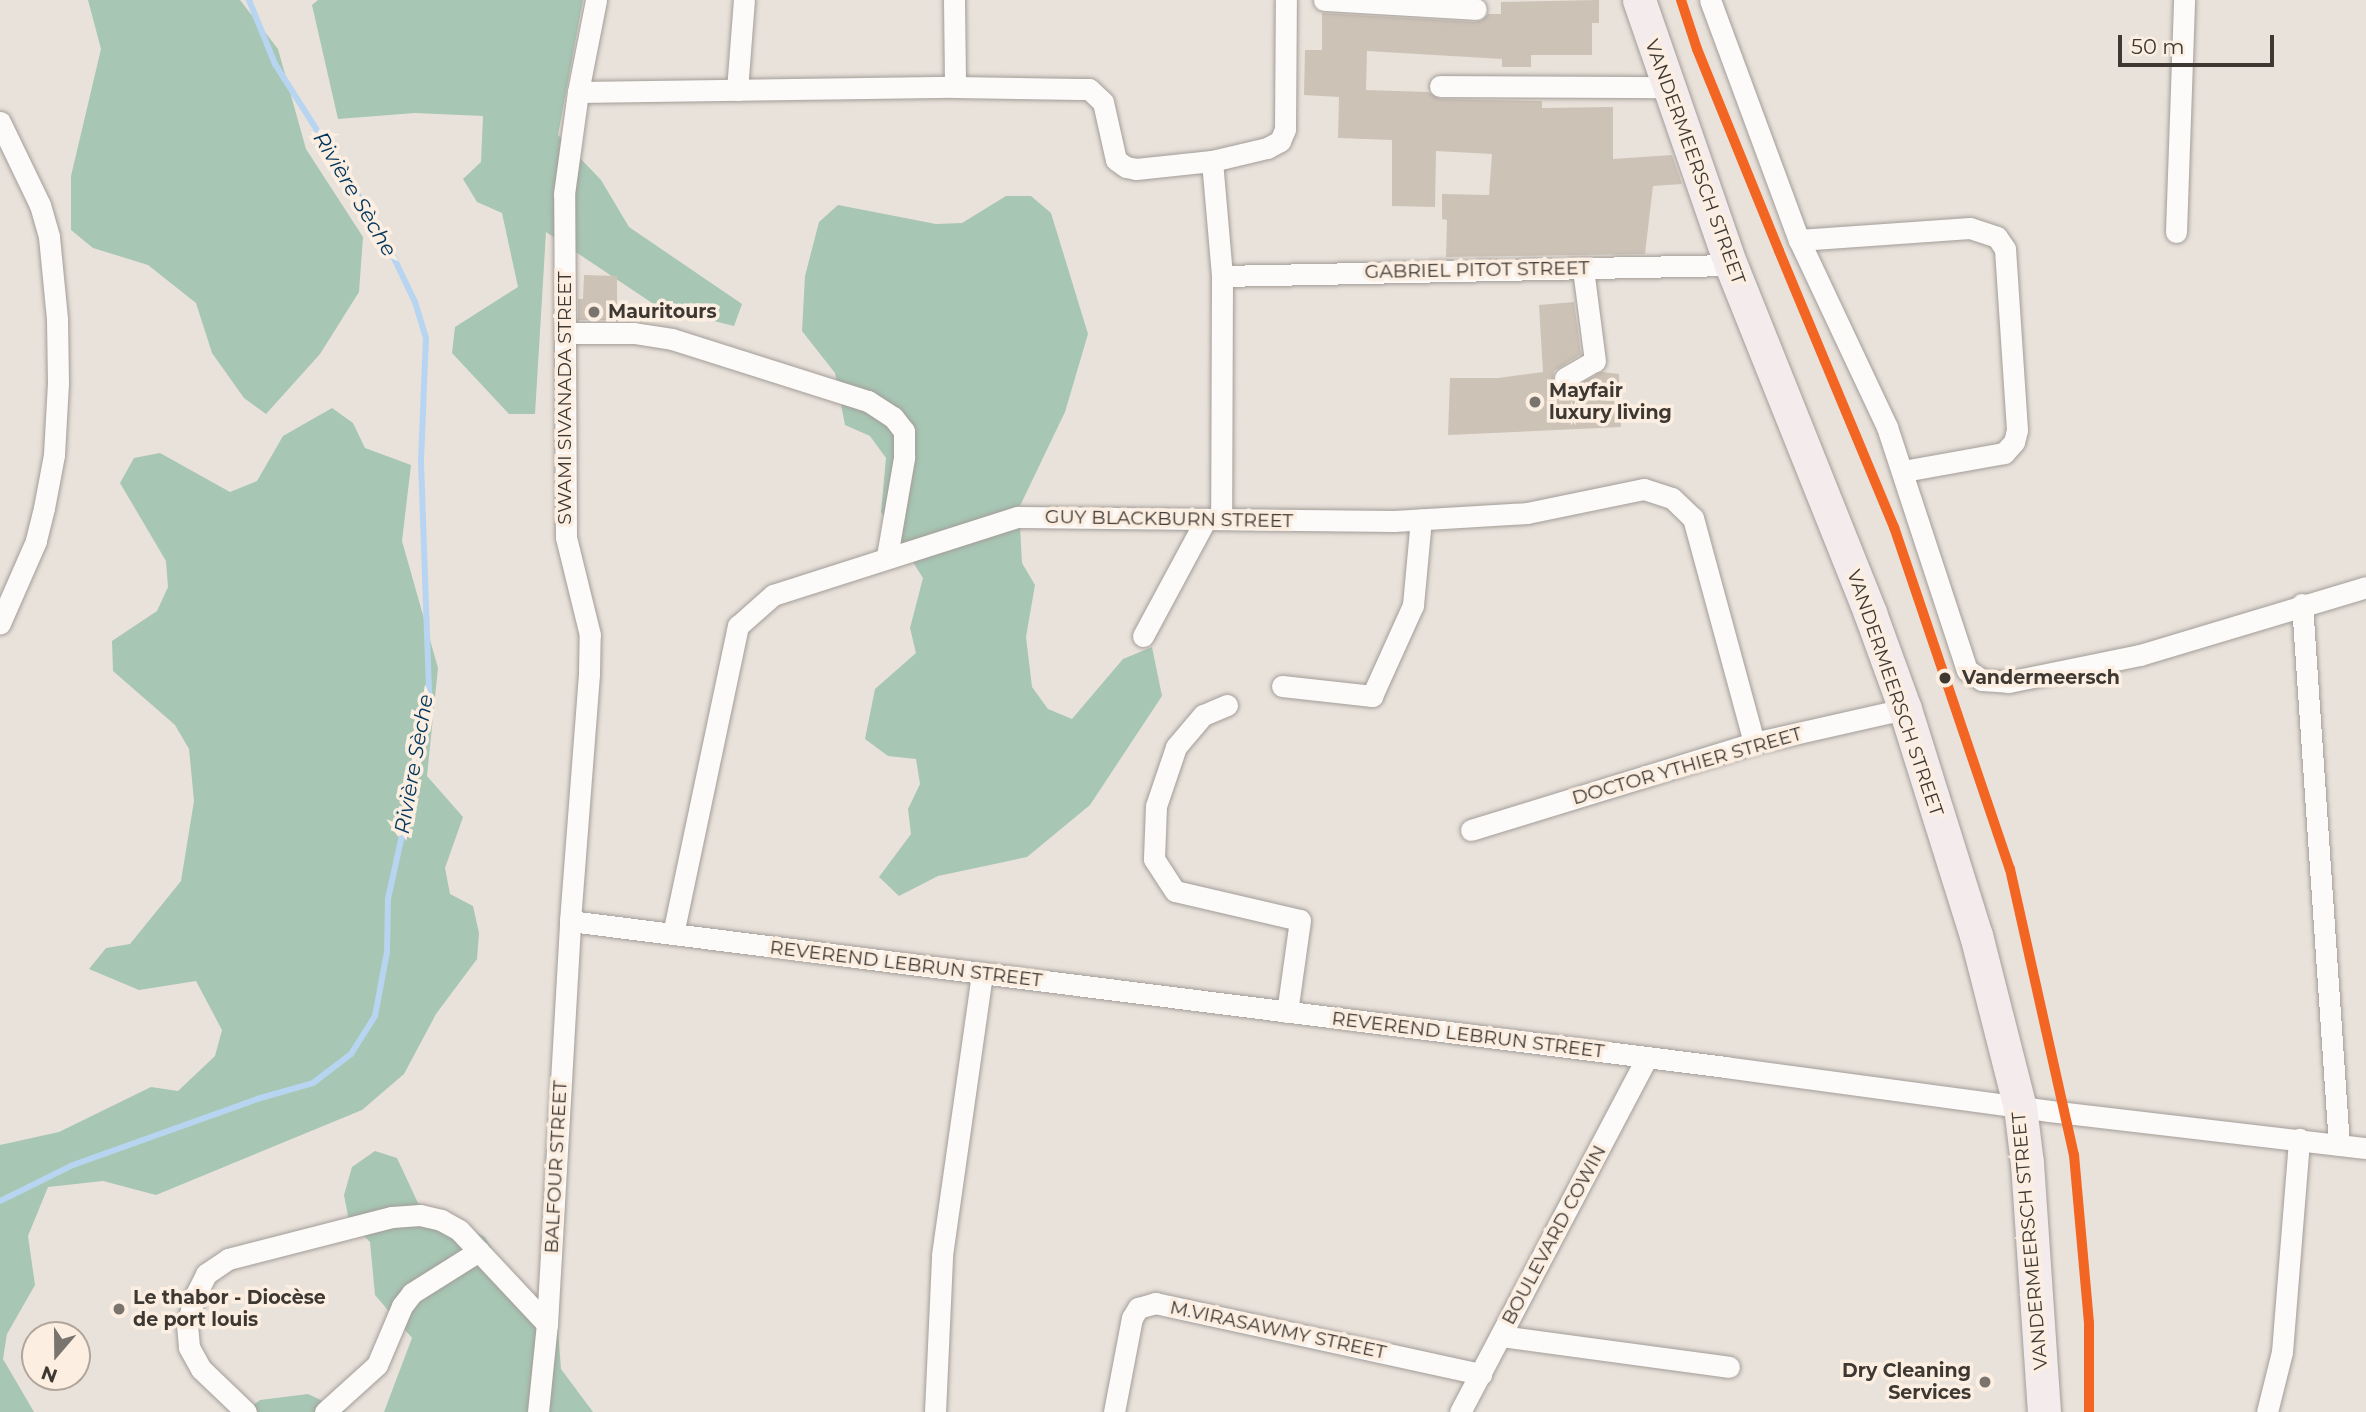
<!DOCTYPE html>
<meta charset="utf-8">
<style>
body{margin:0}
#map{position:relative;width:2366px;height:1412px;overflow:hidden;background:#e9e2db;font-family:Montserrat,sans-serif}
div>[style]{position:absolute}
[style*='--x']{left:calc(var(--x)*1px);top:calc(var(--y)*1px);width:calc(var(--w)*1px);rotate:calc(var(--a)*1deg)}
.forest>*{inset:0;background:#a7c6b3}
.stream>*{height:6px;margin:-3px;padding:0 3px;transform-origin:3px;border-radius:3px;background:#b7d5f1}
.building>*{inset:0;background:#cdc2b6}
.roads{filter:drop-shadow(0 0 2px #a39d98) drop-shadow(0 0 2px #a39d98)}
.street>*{height:21px;margin:-10.5px;padding:0 10.5px;transform-origin:10.5px;border-radius:10.5px;background:#fcfbfa}
.primary>*{height:33px;margin:-16.5px;padding:0 16.5px;transform-origin:16.5px;border-radius:16.5px;background:#f4ecec}
.rail-1>*{height:10px;margin:-5px;padding:0 5px;transform-origin:5px;border-radius:5px;background:#f26522}
.dots>*{width:19px;height:19px;translate:-50% -50%;box-sizing:border-box;border:4px solid #fcefe2;border-radius:50%}
span{translate:-50% -50%;white-space:nowrap;text-align:center;line-height:1.15;-webkit-text-stroke:7px #fcefe2;paint-order:stroke}
.street-label{font-size:19px;color:#3e3833}
.poi-label{font-size:19px;color:#3e3833;font-weight:700}
.left{translate:0 -50%;text-align:left}
.right{translate:-100% -50%;text-align:right}
.stop-label{font-size:19px;color:#3e3833;font-weight:700}
.water-label{font-size:21px;color:#00355c;font-style:italic}
.north{position:absolute;left:21px;top:1321px;width:70px;height:70px;box-sizing:border-box;background:#fcefe2;border:2px solid #b0a69c;border-radius:50%;rotate:200deg;font-size:19px;font-weight:700;line-height:28px;text-align:center;color:#3e3833}
.north::after{content:'';display:block;margin:auto;width:24px;height:32px;background:#7a746e;clip-path:polygon(50% 0,100% 100%,50% 72%,0 100%)}
.scale{position:absolute;left:2118px;top:35px;width:156px;height:32px;box-sizing:border-box;border:4px solid #3e3833;border-top:0;padding-left:9px;font-size:21px;line-height:24px;white-space:nowrap;color:#3e3833;-webkit-text-stroke:5px #fcefe2;paint-order:stroke}
</style>
<div id="map">
<div class="forest">
<div style="clip-path:polygon(88px 0,240px 0,278px 49px,306px 149px,363px 237px,359px 292px,320px 354px,266px 414px,244px 398px,212px 353px,196px 303px,148px 265px,93px 248px,71px 230px,71px 176px,101px 49px)"></div>
<div style="clip-path:polygon(318px 0,583px 0,558px 135px,601px 180px,629px 227px,742px 304px,734px 326px,658px 307px,546px 232px,535px 414px,509px 414px,452px 353px,455px 327px,518px 287px,502px 213px,477px 202px,463px 179px,481px 162px,483px 116px,415px 113px,338px 119px,312px 5px)"></div>
<div style="clip-path:polygon(1006px 196px,1031px 196px,1051px 213px,1088px 334px,1065px 412px,1019px 508px,1022px 563px,1035px 585px,1026px 637px,1032px 687px,1048px 709px,1072px 719px,1123px 659px,1152px 647px,1162px 696px,1090px 805px,1027px 857px,938px 876px,899px 896px,879px 877px,911px 834px,908px 809px,920px 784px,916px 759px,888px 756px,865px 739px,875px 689px,916px 653px,910px 628px,923px 578px,881px 512px,886px 458px,870px 436px,845px 425px,835px 373px,802px 331px,805px 276px,819px 222px,838px 205px,936px 224px,962px 223px)"></div>
<div style="clip-path:polygon(332px 408px,353px 423px,365px 448px,411px 465px,402px 541px,438px 668px,427px 776px,463px 817px,445px 868px,450px 894px,473px 906px,479px 933px,477px 959px,436px 1014px,404px 1074px,362px 1110px,156px 1195px,103px 1181px,48px 1187px,28px 1236px,35px 1285px,7px 1334px,3px 1359px,34px 1412px,0 1412px,0 1145px,59px 1132px,151px 1087px,178px 1091px,215px 1056px,222px 1030px,196px 981px,139px 990px,89px 969px,106px 948px,130px 944px,181px 881px,194px 801px,189px 749px,175px 725px,113px 671px,112px 641px,157px 611px,168px 587px,166px 561px,120px 483px,134px 458px,160px 453px,230px 492px,257px 481px,283px 436px)"></div>
<div style="clip-path:polygon(375px 1151px,397px 1158px,418px 1203px,485px 1237px,515px 1287px,557px 1318px,561px 1369px,593px 1412px,384px 1412px,412px 1338px,375px 1295px,370px 1242px,349px 1221px,344px 1195px,352px 1167px)"></div>
<div style="clip-path:polygon(308px 1394px,346px 1412px,244px 1412px,260px 1400px)"></div>
</div>
<div class="stream">
<div style="--x:0;--y:1201;--w:81;--a:-26.3"></div>
<div style="--x:73;--y:1165;--w:195;--a:-19.7"></div>
<div style="--x:257;--y:1099;--w:58;--a:-15.9"></div>
<div style="--x:313;--y:1083;--w:48;--a:-37.3"></div>
<div style="--x:351;--y:1054;--w:45;--a:-57.7"></div>
<div style="--x:375;--y:1016;--w:65;--a:-79.4"></div>
<div style="--x:387;--y:952;--w:53;--a:-88.9"></div>
<div style="--x:388;--y:899;--w:135;--a:-77.6"></div>
<div style="--x:417;--y:767;--w:77;--a:-81"></div>
<div style="--x:429;--y:691;--w:230;--a:-92"></div>
<div style="--x:421;--y:461;--w:123;--a:-87.7"></div>
<div style="--x:426;--y:338;--w:38;--a:-107"></div>
<div style="--x:415;--y:302;--w:79;--a:-115.6"></div>
<div style="--x:381;--y:231;--w:198;--a:-122.4"></div>
<div style="--x:275;--y:64;--w:69;--a:-112.1"></div>
</div>
<div class="building">
<div style="clip-path:polygon(1599px 0,1599px 23px,1592px 23px,1592px 55px,1531px 55px,1531px 67px,1502px 67px,1502px 59px,1367px 51px,1366px 90px,1428px 92px,1440px 99px,1542px 101px,1542px 108px,1613px 107px,1613px 159px,1672px 155px,1682px 184px,1653px 186px,1645px 254px,1446px 257px,1447px 220px,1442px 219px,1442px 194px,1489px 195px,1492px 154px,1436px 151px,1435px 207px,1392px 206px,1392px 140px,1338px 138px,1339px 97px,1304px 95px,1305px 50px,1322px 50px,1322px 13px,1475px 22px,1482px 20px,1488px 14px,1501px 14px,1501px 2px)"></div>
<div style="clip-path:polygon(584px 275px,617px 276px,617px 320px,578px 320px,578px 299px,583px 299px)"></div>
<div style="clip-path:polygon(1574px 302px,1581px 354px,1554px 371px,1553px 384px,1566px 391px,1602px 372px,1619px 374px,1621px 427px,1448px 435px,1450px 378px,1498px 378px,1543px 372px,1539px 305px)"></div>
</div>
<div class="roads">
<div class="street">
<div style="--x:954;--y:0;--w:87;--a:89.3"></div>
<div style="--x:1324;--y:0;--w:152;--a:3.4"></div>
<div style="--x:1710;--y:0;--w:256;--a:69.7"></div>
<div style="--x:1799;--y:240;--w:207;--a:64.8"></div>
<div style="--x:1887;--y:427;--w:256;--a:71.8"></div>
<div style="--x:1967;--y:670;--w:18;--a:34"></div>
<div style="--x:1982;--y:680;--w:26;--a:4"></div>
<div style="--x:2008;--y:682;--w:135;--a:-11.6"></div>
<div style="--x:2140;--y:655;--w:236;--a:-16.7"></div>
<div style="--x:1440;--y:86;--w:227;--a:0.3"></div>
<div style="--x:737;--y:90;--w:90;--a:-85.6"></div>
<div style="--x:578;--y:92;--w:377;--a:-0.8"></div>
<div style="--x:955;--y:87;--w:134;--a:0.9"></div>
<div style="--x:1089;--y:89;--w:19;--a:43"></div>
<div style="--x:1103;--y:102;--w:59;--a:77.4"></div>
<div style="--x:1116;--y:160;--w:12;--a:35"></div>
<div style="--x:1126;--y:167;--w:10;--a:11"></div>
<div style="--x:1136;--y:169;--w:76;--a:-6"></div>
<div style="--x:1212;--y:161;--w:57;--a:-13.3"></div>
<div style="--x:1267;--y:148;--w:15;--a:-28"></div>
<div style="--x:1280;--y:141;--w:13;--a:-67"></div>
<div style="--x:1285;--y:129;--w:129;--a:-89.6"></div>
<div style="--x:0;--y:122;--w:92;--a:64.3"></div>
<div style="--x:40;--y:205;--w:33;--a:74"></div>
<div style="--x:49;--y:237;--w:82;--a:84.4"></div>
<div style="--x:57;--y:319;--w:64;--a:89.1"></div>
<div style="--x:58;--y:383;--w:72;--a:93.2"></div>
<div style="--x:54;--y:455;--w:54;--a:100.7"></div>
<div style="--x:44;--y:508;--w:34;--a:104"></div>
<div style="--x:36;--y:541;--w:90;--a:113.7"></div>
<div style="--x:1212;--y:161;--w:115;--a:85"></div>
<div style="--x:1222;--y:276;--w:243;--a:90.2"></div>
<div style="--x:2176;--y:232;--w:232;--a:-88"></div>
<div style="--x:1799;--y:240;--w:171;--a:-4"></div>
<div style="--x:1970;--y:228;--w:28;--a:18"></div>
<div style="--x:1997;--y:237;--w:14;--a:56"></div>
<div style="--x:2005;--y:249;--w:181;--a:86.2"></div>
<div style="--x:2017;--y:430;--w:12;--a:104"></div>
<div style="--x:2014;--y:442;--w:15;--a:132"></div>
<div style="--x:2004;--y:453;--w:102;--a:169.8"></div>
<div style="--x:1222;--y:276;--w:509;--a:-1.24"></div>
<div style="--x:566;--y:333;--w:68;--a:0"></div>
<div style="--x:634;--y:333;--w:38;--a:9"></div>
<div style="--x:672;--y:339;--w:206;--a:17.6"></div>
<div style="--x:868;--y:401;--w:30;--a:33"></div>
<div style="--x:893;--y:417;--w:18;--a:52"></div>
<div style="--x:904;--y:431;--w:27;--a:90"></div>
<div style="--x:904;--y:458;--w:99;--a:99.8"></div>
<div style="--x:1565;--y:378;--w:34;--a:-30"></div>
<div style="--x:1595;--y:361;--w:94;--a:-97.4"></div>
<div style="--x:2302;--y:604;--w:542;--a:86.09"></div>
<div style="--x:1143;--y:636;--w:133;--a:-61.7"></div>
<div style="--x:1282;--y:686;--w:91;--a:6.3"></div>
<div style="--x:1372;--y:696;--w:100;--a:-65.7"></div>
<div style="--x:1413;--y:605;--w:86;--a:-84.7"></div>
<div style="--x:1227;--y:705;--w:26;--a:157"></div>
<div style="--x:1203;--y:715;--w:42;--a:130.2"></div>
<div style="--x:1176;--y:747;--w:62;--a:108.7"></div>
<div style="--x:1156;--y:806;--w:53;--a:92.2"></div>
<div style="--x:1154;--y:859;--w:38;--a:57"></div>
<div style="--x:1175;--y:891;--w:128;--a:13.1"></div>
<div style="--x:1300;--y:920;--w:93;--a:98"></div>
<div style="--x:1471;--y:830;--w:296;--a:-17.1"></div>
<div style="--x:1754;--y:743;--w:155;--a:-12.7"></div>
<div style="--x:570;--y:921;--w:1164;--a:7.2"></div>
<div style="--x:1725;--y:1067;--w:327;--a:7.7"></div>
<div style="--x:2049;--y:1111;--w:319;--a:6.7"></div>
<div style="--x:673;--y:934;--w:315;--a:-78.1"></div>
<div style="--x:738;--y:626;--w:47;--a:-41.5"></div>
<div style="--x:773;--y:595;--w:257;--a:-17.7"></div>
<div style="--x:1018;--y:517;--w:376;--a:0.6"></div>
<div style="--x:1394;--y:521;--w:133;--a:-3.4"></div>
<div style="--x:1527;--y:513;--w:119;--a:-11.6"></div>
<div style="--x:1644;--y:489;--w:29;--a:18"></div>
<div style="--x:1672;--y:498;--w:29;--a:44"></div>
<div style="--x:1693;--y:518;--w:233;--a:74.8"></div>
<div style="--x:1501;--y:1336;--w:230;--a:7.7"></div>
<div style="--x:246;--y:1412;--w:62;--a:-136.3"></div>
<div style="--x:201;--y:1369;--w:25;--a:-119"></div>
<div style="--x:189;--y:1347;--w:22;--a:-95"></div>
<div style="--x:187;--y:1325;--w:30;--a:-75"></div>
<div style="--x:195;--y:1296;--w:25;--a:-63"></div>
<div style="--x:206;--y:1274;--w:27;--a:-34"></div>
<div style="--x:228;--y:1259;--w:169;--a:-14.4"></div>
<div style="--x:392;--y:1217;--w:28;--a:-4"></div>
<div style="--x:420;--y:1215;--w:22;--a:13"></div>
<div style="--x:441;--y:1220;--w:21;--a:29"></div>
<div style="--x:459;--y:1230;--w:129;--a:46.9"></div>
<div style="--x:325;--y:1412;--w:70;--a:-42.1"></div>
<div style="--x:377;--y:1365;--w:64;--a:-67"></div>
<div style="--x:402;--y:1306;--w:16;--a:-52"></div>
<div style="--x:412;--y:1293;--w:79;--a:-32.1"></div>
<div style="--x:538;--y:1412;--w:88;--a:-84.2"></div>
<div style="--x:547;--y:1324;--w:404;--a:-86.7"></div>
<div style="--x:570;--y:921;--w:248;--a:-85.6"></div>
<div style="--x:589;--y:674;--w:39;--a:-89"></div>
<div style="--x:590;--y:635;--w:101;--a:-103.8"></div>
<div style="--x:566;--y:537;--w:343;--a:-90.3"></div>
<div style="--x:564;--y:194;--w:103;--a:-82.2"></div>
<div style="--x:578;--y:92;--w:94;--a:-78.9"></div>
<div style="--x:935;--y:1412;--w:157;--a:-87.4"></div>
<div style="--x:942;--y:1255;--w:285;--a:-81.9"></div>
<div style="--x:1114;--y:1412;--w:96;--a:-79.2"></div>
<div style="--x:1132;--y:1318;--w:12;--a:-59"></div>
<div style="--x:1138;--y:1308;--w:18;--a:-16"></div>
<div style="--x:1155;--y:1303;--w:334;--a:12.3"></div>
<div style="--x:1460;--y:1412;--w:401;--a:-62.2"></div>
<div style="--x:2267;--y:1412;--w:62;--a:-76"></div>
<div style="--x:2282;--y:1352;--w:214;--a:-85.4"></div>
</div>
<div class="primary">
<div style="--x:1639;--y:0;--w:281;--a:70.9"></div>
<div style="--x:1731;--y:265;--w:375;--a:68.2"></div>
<div style="--x:1870;--y:613;--w:102;--a:70"></div>
<div style="--x:1905;--y:709;--w:237;--a:72.6"></div>
<div style="--x:1976;--y:935;--w:178;--a:75.7"></div>
<div style="--x:2020;--y:1107;--w:56;--a:82.9"></div>
<div style="--x:2027;--y:1163;--w:250;--a:86.1"></div>
</div>
</div>
<div class="rail-1">
<div style="--x:1681;--y:0;--w:52;--a:71.9"></div>
<div style="--x:1697;--y:49;--w:218;--a:67.9"></div>
<div style="--x:1779;--y:251;--w:299;--a:67.4"></div>
<div style="--x:1894;--y:527;--w:361;--a:71.3"></div>
<div style="--x:2010;--y:869;--w:293;--a:77.4"></div>
<div style="--x:2074;--y:1155;--w:169;--a:84.9"></div>
<div style="--x:2089;--y:1323;--w:89;--a:90"></div>
</div>
<div class="dots">
<div style="left:594px;top:312px;background:#7a746e"></div>
<div style="left:1535px;top:402px;background:#7a746e"></div>
<div style="left:1945px;top:678px;background:#3e3833"></div>
<div style="left:119px;top:1309px;background:#7a746e"></div>
<div style="left:1985px;top:1382px;background:#7a746e"></div>
</div>
<div class="street-label">
<span style="left:1695px;top:162px;rotate:70deg">VANDERMEERSCH STREET</span>
<span style="left:1477px;top:270px;rotate:-1deg">GABRIEL PITOT STREET</span>
<span style="left:565px;top:398px;rotate:-90deg">SWAMI SIVANADA STREET</span>
<span style="left:1169px;top:519px;rotate:1deg">GUY BLACKBURN STREET</span>
<span style="left:1895px;top:693px;rotate:71deg">VANDERMEERSCH STREET</span>
<span style="left:1687px;top:766px;rotate:-16deg">DOCTOR YTHIER STREET</span>
<span style="left:906px;top:964px;rotate:7deg">REVEREND LEBRUN STREET</span>
<span style="left:1468px;top:1035px;rotate:7deg">REVEREND LEBRUN STREET</span>
<span style="left:556px;top:1167px;rotate:-87deg">BALFOUR STREET</span>
<span style="left:1554px;top:1235px;rotate:-62deg">BOULEVARD COWIN</span>
<span style="left:2030px;top:1241px;rotate:-95deg">VANDERMEERSCH STREET</span>
<span style="left:1278px;top:1330px;rotate:12deg">M.VIRASAWMY STREET</span>
</div>
<div class="poi-label">
<span class="left" style="left:608px;top:312px">Mauritours</span>
<span class="left" style="left:1549px;top:402px">Mayfair<br>luxury living</span>
<span class="left" style="left:133px;top:1309px">Le thabor - Diocèse<br>de port louis</span>
<span class="right" style="left:1971px;top:1382px">Dry Cleaning<br>Services</span>
</div>
<div class="stop-label">
<span class="left" style="left:1962px;top:678px">Vandermeersch</span>
</div>
<div class="water-label">
<span style="left:355px;top:194px;rotate:59deg">Rivière Sèche</span>
<span style="left:414px;top:764px;rotate:-80deg">Rivière Sèche</span>
</div>
<div class="north">N</div>
<div class="scale">50 m</div>
</div>
